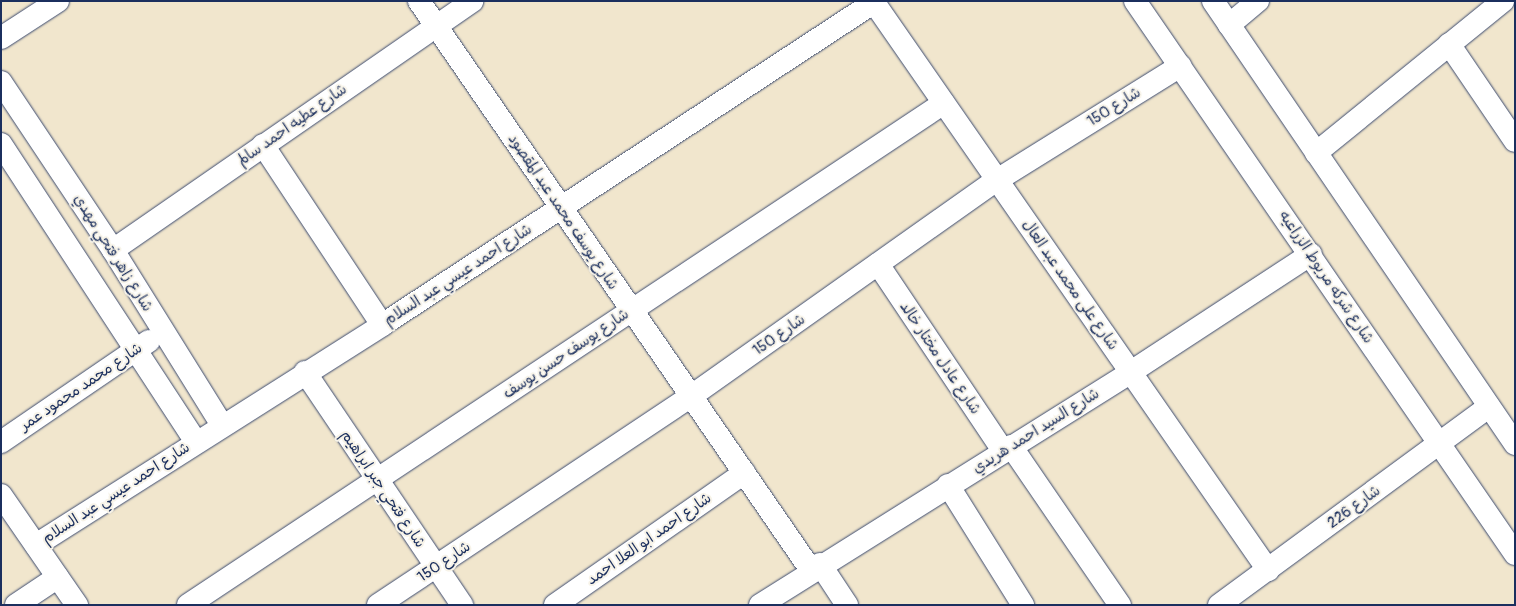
<!DOCTYPE html>
<meta charset="utf-8">
<style>
body{margin:0}
#map{position:relative;width:1516px;height:606px;overflow:hidden;background:#f1e6cd;font-family:Pangolin,"Playpen Sans Arabic",sans-serif}
div>[style]{position:absolute}
[style*='--x']{left:calc(var(--x)*1px);top:calc(var(--y)*1px);width:calc(var(--w)*1px);rotate:calc(var(--a)*1deg)}
.roads{filter:drop-shadow(0 0 1px #3b4a6f) drop-shadow(0 0 1px #3b4a6f)}
.street>*{height:22px;margin:-11px;padding:0 11px;transform-origin:11px;border-radius:11px;background:#fff}
span{translate:-50% -50%;white-space:nowrap;text-align:center;line-height:1.15;-webkit-text-stroke:4px #f7f3e8;paint-order:stroke}
.street-label{font-size:15px;color:#1b2f5e}
.frame{position:absolute;inset:0;border:2px solid #1b2f5e;pointer-events:none}
</style>
<div id="map">
<div class="roads">
<div class="street">
<div style="--x:419;--y:1;--w:691;--a:55.44"></div>
<div style="--x:873;--y:1;--w:693;--a:55.23"></div>
<div style="--x:1135;--y:1;--w:671;--a:55.5"></div>
<div style="--x:1213;--y:1;--w:536;--a:55.72"></div>
<div style="--x:1229;--y:25;--w:38;--a:-40"></div>
<div style="--x:1;--y:38;--w:68;--a:-33"></div>
<div style="--x:1449;--y:44;--w:117;--a:55.8"></div>
<div style="--x:1;--y:82;--w:202;--a:56.3"></div>
<div style="--x:113;--y:250;--w:206;--a:58.1"></div>
<div style="--x:1;--y:144;--w:356;--a:56.8"></div>
<div style="--x:263;--y:145;--w:216;--a:56.5"></div>
<div style="--x:1316;--y:153;--w:241;--a:-39.1"></div>
<div style="--x:113;--y:250;--w:437;--a:-34.7"></div>
<div style="--x:878;--y:264;--w:225;--a:56.2"></div>
<div style="--x:305;--y:372;--w:281;--a:56"></div>
<div style="--x:1;--y:442;--w:179;--a:-34.3"></div>
<div style="--x:1011;--y:446;--w:193;--a:55.6"></div>
<div style="--x:948;--y:485;--w:142;--a:58"></div>
<div style="--x:1;--y:495;--w:134;--a:55.4"></div>
<div style="--x:36;--y:545;--w:410;--a:-32.4"></div>
<div style="--x:382;--y:325;--w:591;--a:-33.26"></div>
<div style="--x:820;--y:564;--w:49;--a:56.6"></div>
<div style="--x:16;--y:605;--w:50;--a:-33.7"></div>
<div style="--x:188;--y:605;--w:907;--a:-33.59"></div>
<div style="--x:378;--y:605;--w:375;--a:-33.7"></div>
<div style="--x:690;--y:397;--w:376;--a:-35.3"></div>
<div style="--x:997;--y:180;--w:216;--a:-31.9"></div>
<div style="--x:555;--y:605;--w:231;--a:-34.9"></div>
<div style="--x:760;--y:605;--w:438;--a:-32.1"></div>
<div style="--x:1131;--y:372;--w:215;--a:-33.2"></div>
<div style="--x:1219;--y:605;--w:335;--a:-36.3"></div>
</div>
</div>
<div class="street-label">
<span style="left:1114px;top:107px;rotate:-32deg">شارع 150</span>
<span style="left:292px;top:125px;rotate:-35deg">شارع عطيه احمد سالم</span>
<span style="left:563px;top:212px;rotate:56deg">شارع يوسف محمد عبد المقصود</span>
<span style="left:113px;top:253px;rotate:58deg">شارع زاهر فتحي مهدي</span>
<span style="left:458px;top:275px;rotate:-33deg">شارع احمد عيسي عبد السلام</span>
<span style="left:1326px;top:277px;rotate:56deg">شارع شركه مريوط الزراعيه</span>
<span style="left:1070px;top:285px;rotate:55deg">شارع على محمد عبد العال</span>
<span style="left:779px;top:335px;rotate:-35deg">شارع 150</span>
<span style="left:566px;top:354px;rotate:-34deg">شارع يوسف حسن يوسف</span>
<span style="left:940px;top:358px;rotate:56deg">شارع عادل مختار خالد</span>
<span style="left:81px;top:387px;rotate:-34deg">شارع محمد محمود عمر</span>
<span style="left:1036px;top:431px;rotate:-32deg">شارع السيد احمد هريدي</span>
<span style="left:383px;top:489px;rotate:56deg">شارع فتحي جبر ابراهيم</span>
<span style="left:116px;top:493px;rotate:-33deg">شارع احمد عيسي عبد السلام</span>
<span style="left:1354px;top:507px;rotate:-36deg">شارع 226</span>
<span style="left:649px;top:539px;rotate:-35deg">شارع احمد ابو العلا احمد</span>
<span style="left:444px;top:562px;rotate:-34deg">شارع 150</span>
</div>
<div class="frame"></div>
</div>
